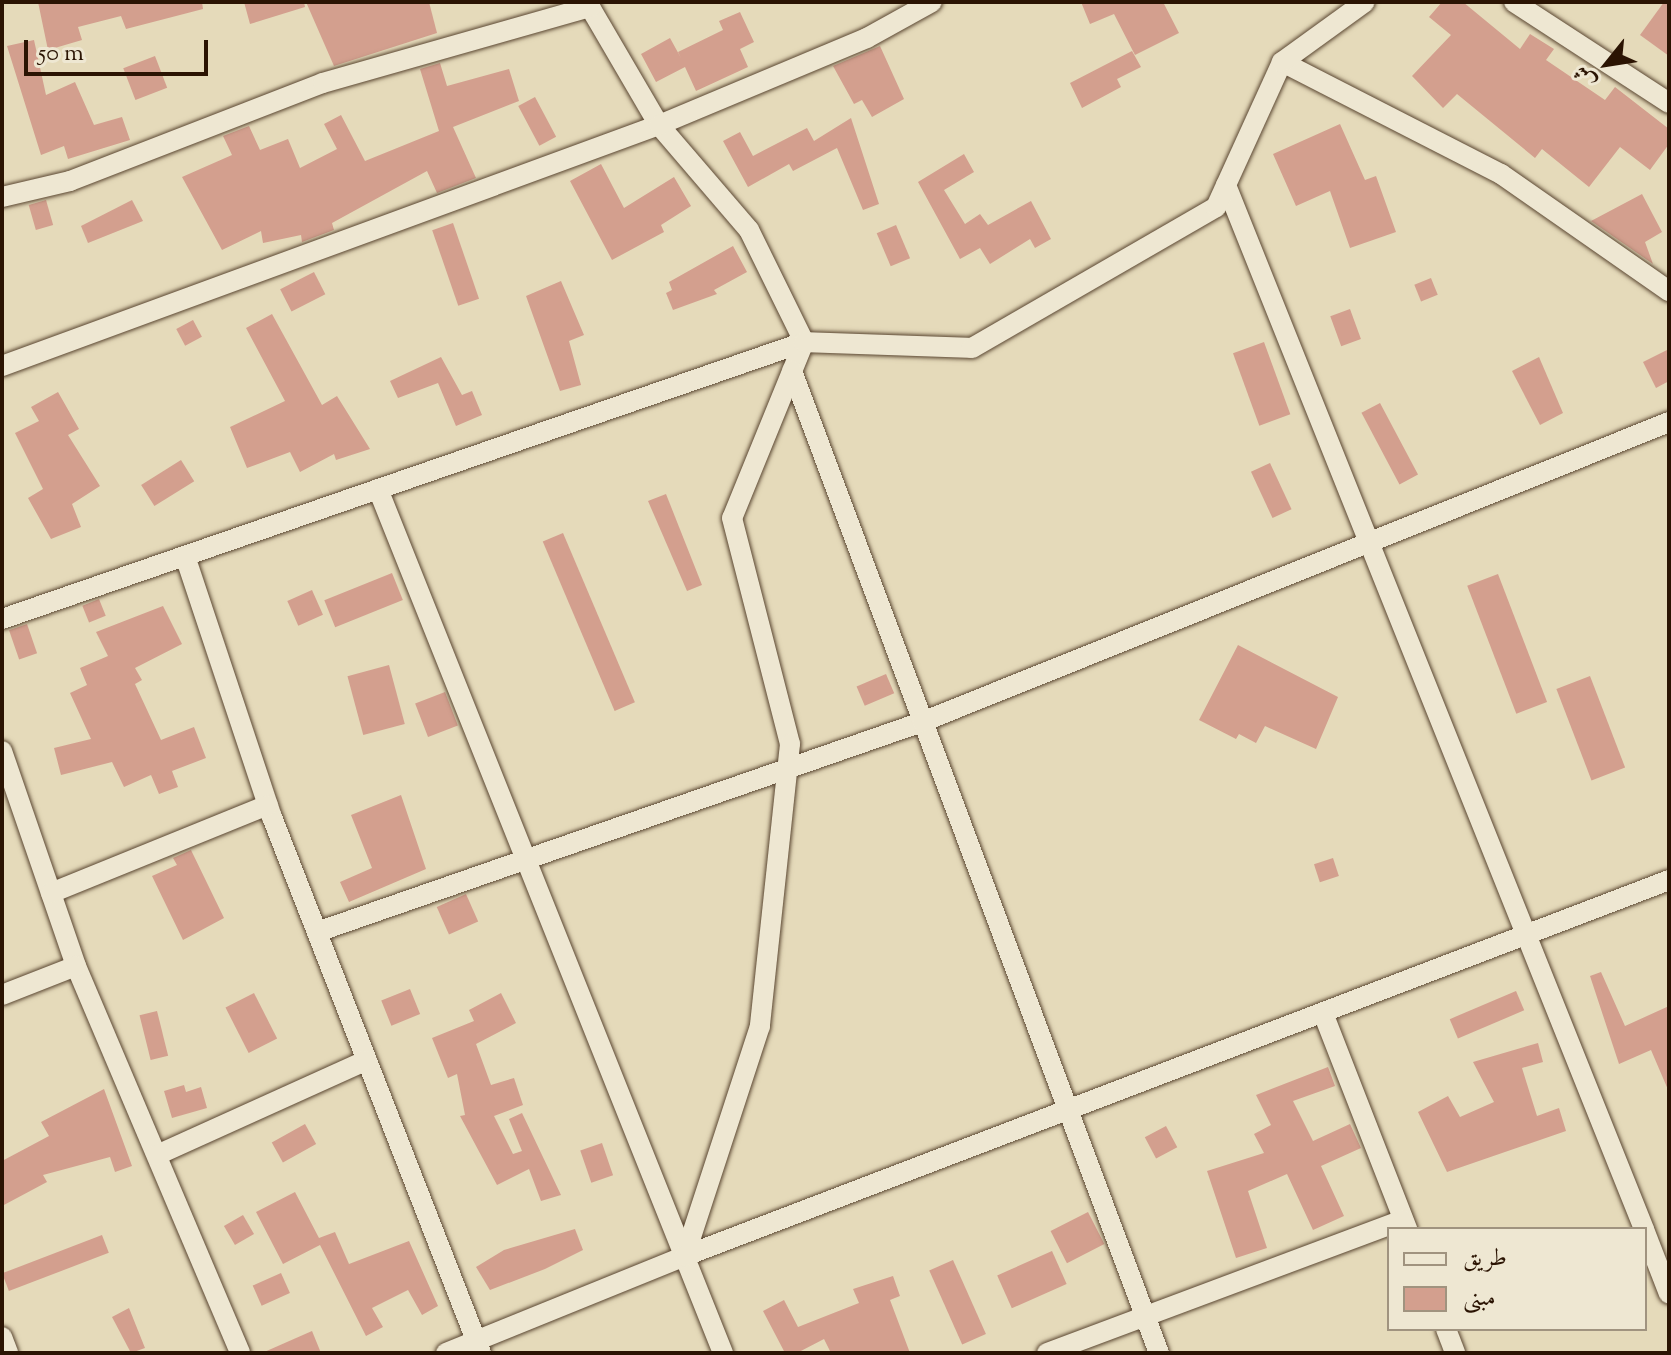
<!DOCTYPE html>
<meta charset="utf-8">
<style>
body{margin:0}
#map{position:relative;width:1671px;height:1355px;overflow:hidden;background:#e5daba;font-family:"Sorts Mill Goudy",Amiri,serif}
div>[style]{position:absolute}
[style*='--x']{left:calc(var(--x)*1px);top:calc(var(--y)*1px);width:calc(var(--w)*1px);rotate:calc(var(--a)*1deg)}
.building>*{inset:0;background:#d39f8e;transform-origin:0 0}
.roads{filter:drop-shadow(0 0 2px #5a4631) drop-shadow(0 0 2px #5a4631)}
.street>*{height:20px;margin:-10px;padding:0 10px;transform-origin:10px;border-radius:10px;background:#eee7d2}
span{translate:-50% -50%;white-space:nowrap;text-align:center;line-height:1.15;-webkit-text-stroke:6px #eee7d2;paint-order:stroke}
.frame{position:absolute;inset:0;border:4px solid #2b1403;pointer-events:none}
.legend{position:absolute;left:1387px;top:1227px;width:260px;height:104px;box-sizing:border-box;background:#eee7d2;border:2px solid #a0937f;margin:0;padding:10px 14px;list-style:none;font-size:24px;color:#2b1403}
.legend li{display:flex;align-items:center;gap:16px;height:40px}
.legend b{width:40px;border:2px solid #a0937f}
.north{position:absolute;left:1567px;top:24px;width:80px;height:80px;-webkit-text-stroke:6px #eee7d2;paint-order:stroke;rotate:240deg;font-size:22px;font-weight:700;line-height:32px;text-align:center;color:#2b1403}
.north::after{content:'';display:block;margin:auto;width:28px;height:36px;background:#2b1403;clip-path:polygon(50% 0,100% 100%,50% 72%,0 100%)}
.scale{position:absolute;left:24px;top:40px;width:184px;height:36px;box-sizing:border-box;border:4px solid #2b1403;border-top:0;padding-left:10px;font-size:24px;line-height:28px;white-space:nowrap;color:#2b1403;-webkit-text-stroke:6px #eee7d2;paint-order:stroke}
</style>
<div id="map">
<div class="building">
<div style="clip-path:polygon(38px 2px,202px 2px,203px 9px,126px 29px,121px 16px,78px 27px,82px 40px,48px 50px)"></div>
<div style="clip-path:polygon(244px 2px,304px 2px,305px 7px,250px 24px)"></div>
<div style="clip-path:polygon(306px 2px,429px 2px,437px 33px,334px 66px)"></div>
<div style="clip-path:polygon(1081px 2px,1163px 2px,1179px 33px,1135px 55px,1114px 14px,1090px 24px)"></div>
<div style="clip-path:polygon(1442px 2px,1463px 2px,1520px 49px,1530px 34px,1554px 49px,1546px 60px,1605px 100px,1615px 87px,1669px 129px,1669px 144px,1650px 170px,1620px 147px,1589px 187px,1542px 149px,1535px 158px,1457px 94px,1443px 108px,1412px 76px,1451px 35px,1429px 17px)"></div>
<div style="clip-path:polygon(1664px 2px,1669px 2px,1669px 56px,1640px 35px)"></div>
<div style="clip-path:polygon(740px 12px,754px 42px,740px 49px,748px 67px,696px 91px,685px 67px,656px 82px,641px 54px,670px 38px,681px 58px,678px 52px,723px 30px,719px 21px)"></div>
<div style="clip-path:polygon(34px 40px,46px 95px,75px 82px,94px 125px,122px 117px,130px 140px,68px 159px,64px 146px,41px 155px,7px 46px)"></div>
<div style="clip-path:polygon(880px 46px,904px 99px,872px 117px,862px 100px,854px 104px,833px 66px)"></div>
<div style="clip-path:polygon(1132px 51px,1141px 67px,1117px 79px,1121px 87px,1082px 108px,1070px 83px)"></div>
<div style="left:155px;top:56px;width:34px;height:34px;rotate:69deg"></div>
<div style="clip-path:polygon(440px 63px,447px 86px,509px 69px,519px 101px,453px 127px,476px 178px,437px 193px,427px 171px,332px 223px,334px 230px,302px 242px,301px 235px,263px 243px,261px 231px,222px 250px,182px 177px,232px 155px,223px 136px,249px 126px,260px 150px,288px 139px,300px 168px,337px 149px,324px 124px,341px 115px,365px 161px,439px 131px,420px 69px)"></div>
<div style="left:535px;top:97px;width:45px;height:19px;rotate:62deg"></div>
<div style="clip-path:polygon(851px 118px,879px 204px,863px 210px,837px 148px,793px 171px,789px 164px,748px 187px,723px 141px,740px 132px,753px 156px,807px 128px,814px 141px)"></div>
<div style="clip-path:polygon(1340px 124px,1365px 180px,1376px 176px,1396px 232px,1350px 248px,1330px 191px,1296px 206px,1273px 154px)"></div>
<div style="clip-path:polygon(964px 154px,974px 172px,944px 190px,965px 224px,980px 214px,988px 225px,1031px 201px,1051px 239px,1035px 248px,1030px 239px,990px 264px,980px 248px,960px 259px,918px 182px)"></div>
<div style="clip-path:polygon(601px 164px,624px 208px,674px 177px,691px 206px,661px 225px,664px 232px,612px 260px,570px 181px)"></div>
<div style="clip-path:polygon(1642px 194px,1662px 232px,1645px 242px,1653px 264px,1591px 221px)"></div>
<div style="left:46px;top:200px;width:26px;height:18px;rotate:74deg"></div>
<div style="clip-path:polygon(132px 200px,143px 221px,88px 243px,81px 226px)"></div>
<div style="left:453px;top:223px;width:80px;height:22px;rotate:71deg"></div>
<div style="left:896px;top:225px;width:36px;height:21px;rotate:67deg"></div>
<div style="clip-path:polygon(733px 246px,747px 272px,714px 290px,717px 294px,673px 310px,666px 293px,672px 290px,669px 282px)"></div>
<div style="left:314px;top:272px;width:25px;height:38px;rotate:63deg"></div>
<div style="left:1431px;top:278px;width:18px;height:18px;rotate:68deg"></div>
<div style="clip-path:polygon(561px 281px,584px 335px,569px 341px,581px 385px,560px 391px,526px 296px)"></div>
<div style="left:1350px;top:309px;width:32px;height:21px;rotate:70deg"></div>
<div style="clip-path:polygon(272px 314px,322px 405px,337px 396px,370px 449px,336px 460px,334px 454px,300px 472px,290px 452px,247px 468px,230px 427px,285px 401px,246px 328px)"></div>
<div style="left:193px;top:320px;width:19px;height:19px;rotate:62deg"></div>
<div style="left:1264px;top:342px;width:77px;height:33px;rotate:70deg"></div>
<div style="clip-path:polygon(1669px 349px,1669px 381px,1656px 388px,1643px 362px)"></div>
<div style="clip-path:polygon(441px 357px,462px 395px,472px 391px,482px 415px,456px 426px,438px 383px,398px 398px,390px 381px)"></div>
<div style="clip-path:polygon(1539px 357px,1563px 413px,1540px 425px,1512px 371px)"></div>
<div style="clip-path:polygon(58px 392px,79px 429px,68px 435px,100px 486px,72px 504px,81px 527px,51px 539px,28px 498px,43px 489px,15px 433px,39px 421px,31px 407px)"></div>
<div style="left:1380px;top:403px;width:81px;height:21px;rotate:62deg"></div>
<div style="left:181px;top:460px;width:25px;height:47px;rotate:58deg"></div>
<div style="left:1270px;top:463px;width:51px;height:21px;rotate:65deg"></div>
<div style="clip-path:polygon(666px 494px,702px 585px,687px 591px,648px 501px)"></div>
<div style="left:563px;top:533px;width:184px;height:22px;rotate:67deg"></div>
<div style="left:392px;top:573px;width:29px;height:73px;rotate:68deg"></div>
<div style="left:1498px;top:574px;width:137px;height:33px;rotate:69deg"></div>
<div style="left:312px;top:590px;width:27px;height:27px;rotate:66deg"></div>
<div style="left:99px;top:599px;width:18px;height:18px;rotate:68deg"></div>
<div style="clip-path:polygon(163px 606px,182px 644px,135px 668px,142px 680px,135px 684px,161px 740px,194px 727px,206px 758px,172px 771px,178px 787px,159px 794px,151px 775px,124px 787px,112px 762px,61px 775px,54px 748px,91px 739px,70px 693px,87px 685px,80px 668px,108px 656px,96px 632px)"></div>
<div style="left:27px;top:624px;width:31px;height:19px;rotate:71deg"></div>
<div style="clip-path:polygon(1238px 645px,1338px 697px,1316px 749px,1265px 726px,1256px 743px,1239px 734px,1236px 739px,1199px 720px)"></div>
<div style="left:389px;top:665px;width:61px;height:43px;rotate:75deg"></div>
<div style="left:886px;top:674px;width:21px;height:32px;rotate:67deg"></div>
<div style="left:1590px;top:676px;width:98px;height:36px;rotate:69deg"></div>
<div style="left:445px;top:692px;width:36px;height:32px;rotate:69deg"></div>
<div style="clip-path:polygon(401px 795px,426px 869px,349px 902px,340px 882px,372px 868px,351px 815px)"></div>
<div style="clip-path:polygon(191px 850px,224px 918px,183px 940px,152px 876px,177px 865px,173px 858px)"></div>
<div style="left:1333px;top:858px;width:19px;height:20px;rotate:72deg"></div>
<div style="left:466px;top:894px;width:30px;height:32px;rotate:66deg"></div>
<div style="clip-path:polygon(1601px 972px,1625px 1026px,1669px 1006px,1669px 1092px,1651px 1050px,1619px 1064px,1590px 976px)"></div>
<div style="left:410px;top:989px;width:27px;height:31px;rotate:68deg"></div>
<div style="left:1516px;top:991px;width:21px;height:72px;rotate:67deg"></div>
<div style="left:254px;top:993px;width:51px;height:32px;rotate:63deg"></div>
<div style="clip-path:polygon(501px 993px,516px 1023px,476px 1044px,491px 1085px,514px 1078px,523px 1105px,494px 1116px,513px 1154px,522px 1151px,509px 1119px,522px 1113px,561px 1195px,541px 1201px,529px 1169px,497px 1185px,460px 1116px,465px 1115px,457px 1074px,448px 1078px,432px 1038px,474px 1021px,469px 1010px)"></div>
<div style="left:157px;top:1011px;width:46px;height:18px;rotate:76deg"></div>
<div style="clip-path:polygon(1538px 1043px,1543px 1062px,1522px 1068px,1537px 1116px,1559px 1108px,1566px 1131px,1447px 1172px,1418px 1112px,1448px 1096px,1460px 1117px,1494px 1102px,1473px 1062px)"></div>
<div style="clip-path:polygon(1328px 1067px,1335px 1086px,1293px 1101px,1313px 1141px,1350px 1124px,1361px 1148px,1321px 1166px,1344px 1216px,1313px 1230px,1287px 1174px,1248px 1191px,1267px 1248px,1236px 1258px,1207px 1171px,1264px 1153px,1254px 1134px,1271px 1125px,1256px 1095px)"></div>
<div style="clip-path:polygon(184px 1085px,186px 1092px,201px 1087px,207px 1108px,172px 1118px,164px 1091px)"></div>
<div style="clip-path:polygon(104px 1089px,132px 1166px,115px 1172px,110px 1157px,43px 1175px,47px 1182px,2px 1206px,2px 1161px,49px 1136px,41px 1122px)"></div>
<div style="left:305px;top:1124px;width:23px;height:38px;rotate:61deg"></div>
<div style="left:1166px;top:1126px;width:24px;height:24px;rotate:62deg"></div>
<div style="left:602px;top:1143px;width:34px;height:23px;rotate:71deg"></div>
<div style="clip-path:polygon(295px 1192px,319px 1238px,335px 1232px,349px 1264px,409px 1241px,438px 1306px,422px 1315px,408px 1290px,372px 1308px,383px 1327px,366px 1336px,320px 1245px,283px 1264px,256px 1212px)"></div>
<div style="left:1088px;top:1212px;width:36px;height:42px;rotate:63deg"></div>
<div style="left:243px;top:1215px;width:22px;height:22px;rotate:60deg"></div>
<div style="clip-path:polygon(575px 1229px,583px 1250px,545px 1269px,490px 1290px,476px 1267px,504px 1250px)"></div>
<div style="left:102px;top:1235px;width:19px;height:107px;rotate:69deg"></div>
<div style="left:1052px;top:1251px;width:36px;height:60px;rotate:66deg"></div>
<div style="left:953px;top:1260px;width:81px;height:26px;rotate:66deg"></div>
<div style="left:281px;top:1273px;width:22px;height:31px;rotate:66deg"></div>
<div style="clip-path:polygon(893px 1276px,900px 1296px,890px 1300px,910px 1353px,831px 1353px,824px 1339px,797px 1353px,785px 1353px,763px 1311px,784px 1300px,798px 1327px,859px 1303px,853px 1289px)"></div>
<div style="clip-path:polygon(129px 1308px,145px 1348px,131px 1353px,112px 1317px)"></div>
<div style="clip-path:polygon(312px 1331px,321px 1353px,262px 1353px)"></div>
</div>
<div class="roads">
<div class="street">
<div style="--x:587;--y:2;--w:143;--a:59.7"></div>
<div style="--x:659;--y:125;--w:138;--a:49.4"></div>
<div style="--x:749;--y:230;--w:125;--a:63.8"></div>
<div style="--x:804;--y:342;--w:190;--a:112.2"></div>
<div style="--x:732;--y:518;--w:233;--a:75.6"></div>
<div style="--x:790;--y:744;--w:284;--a:96.1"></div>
<div style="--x:760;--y:1026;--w:242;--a:108.1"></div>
<div style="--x:1514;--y:2;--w:185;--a:33.1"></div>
<div style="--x:1282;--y:62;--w:246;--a:27.1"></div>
<div style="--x:1501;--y:174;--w:205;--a:34.9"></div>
<div style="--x:1226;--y:185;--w:1125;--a:68.18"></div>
<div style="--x:2;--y:197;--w:70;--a:-13.2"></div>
<div style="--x:70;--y:181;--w:271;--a:-21.2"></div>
<div style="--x:323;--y:83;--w:278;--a:-15.9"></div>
<div style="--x:2;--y:366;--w:700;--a:-20.14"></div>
<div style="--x:659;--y:125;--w:225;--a:-22.7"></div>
<div style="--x:867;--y:38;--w:74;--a:-29"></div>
<div style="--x:792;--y:371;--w:1048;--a:69.51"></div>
<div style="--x:378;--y:489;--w:930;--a:68.23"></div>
<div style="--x:185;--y:556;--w:275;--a:71.6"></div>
<div style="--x:272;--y:817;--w:575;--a:68.7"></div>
<div style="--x:2;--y:619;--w:848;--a:-19.05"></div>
<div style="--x:804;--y:342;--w:168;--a:2"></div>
<div style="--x:972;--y:348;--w:282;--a:-30"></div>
<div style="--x:1216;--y:207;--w:159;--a:-65.5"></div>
<div style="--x:1282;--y:62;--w:102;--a:-35.9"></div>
<div style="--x:2;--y:751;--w:227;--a:71"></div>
<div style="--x:76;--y:966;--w:420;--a:67"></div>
<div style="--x:51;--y:893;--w:234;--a:-22.1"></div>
<div style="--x:317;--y:932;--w:640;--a:-19.14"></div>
<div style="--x:922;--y:722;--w:805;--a:-21.88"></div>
<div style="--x:2;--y:995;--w:79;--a:-21.4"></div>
<div style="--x:1323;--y:1013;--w:232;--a:68.7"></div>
<div style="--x:157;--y:1155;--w:230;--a:-24.3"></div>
<div style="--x:1645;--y:1232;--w:66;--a:68.8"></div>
<div style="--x:1446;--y:1329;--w:26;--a:69"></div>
<div style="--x:2;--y:1337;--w:17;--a:69"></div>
<div style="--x:446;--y:1353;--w:258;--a:-22.1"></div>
<div style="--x:685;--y:1256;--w:1053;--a:-20.91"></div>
<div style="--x:1047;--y:1353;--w:380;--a:-20.5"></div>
</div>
</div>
<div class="frame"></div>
<ul class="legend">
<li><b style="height:10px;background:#eee7d2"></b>طريق</li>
<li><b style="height:22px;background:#d39f8e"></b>مبنى</li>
</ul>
<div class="north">ش</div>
<div class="scale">50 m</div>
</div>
